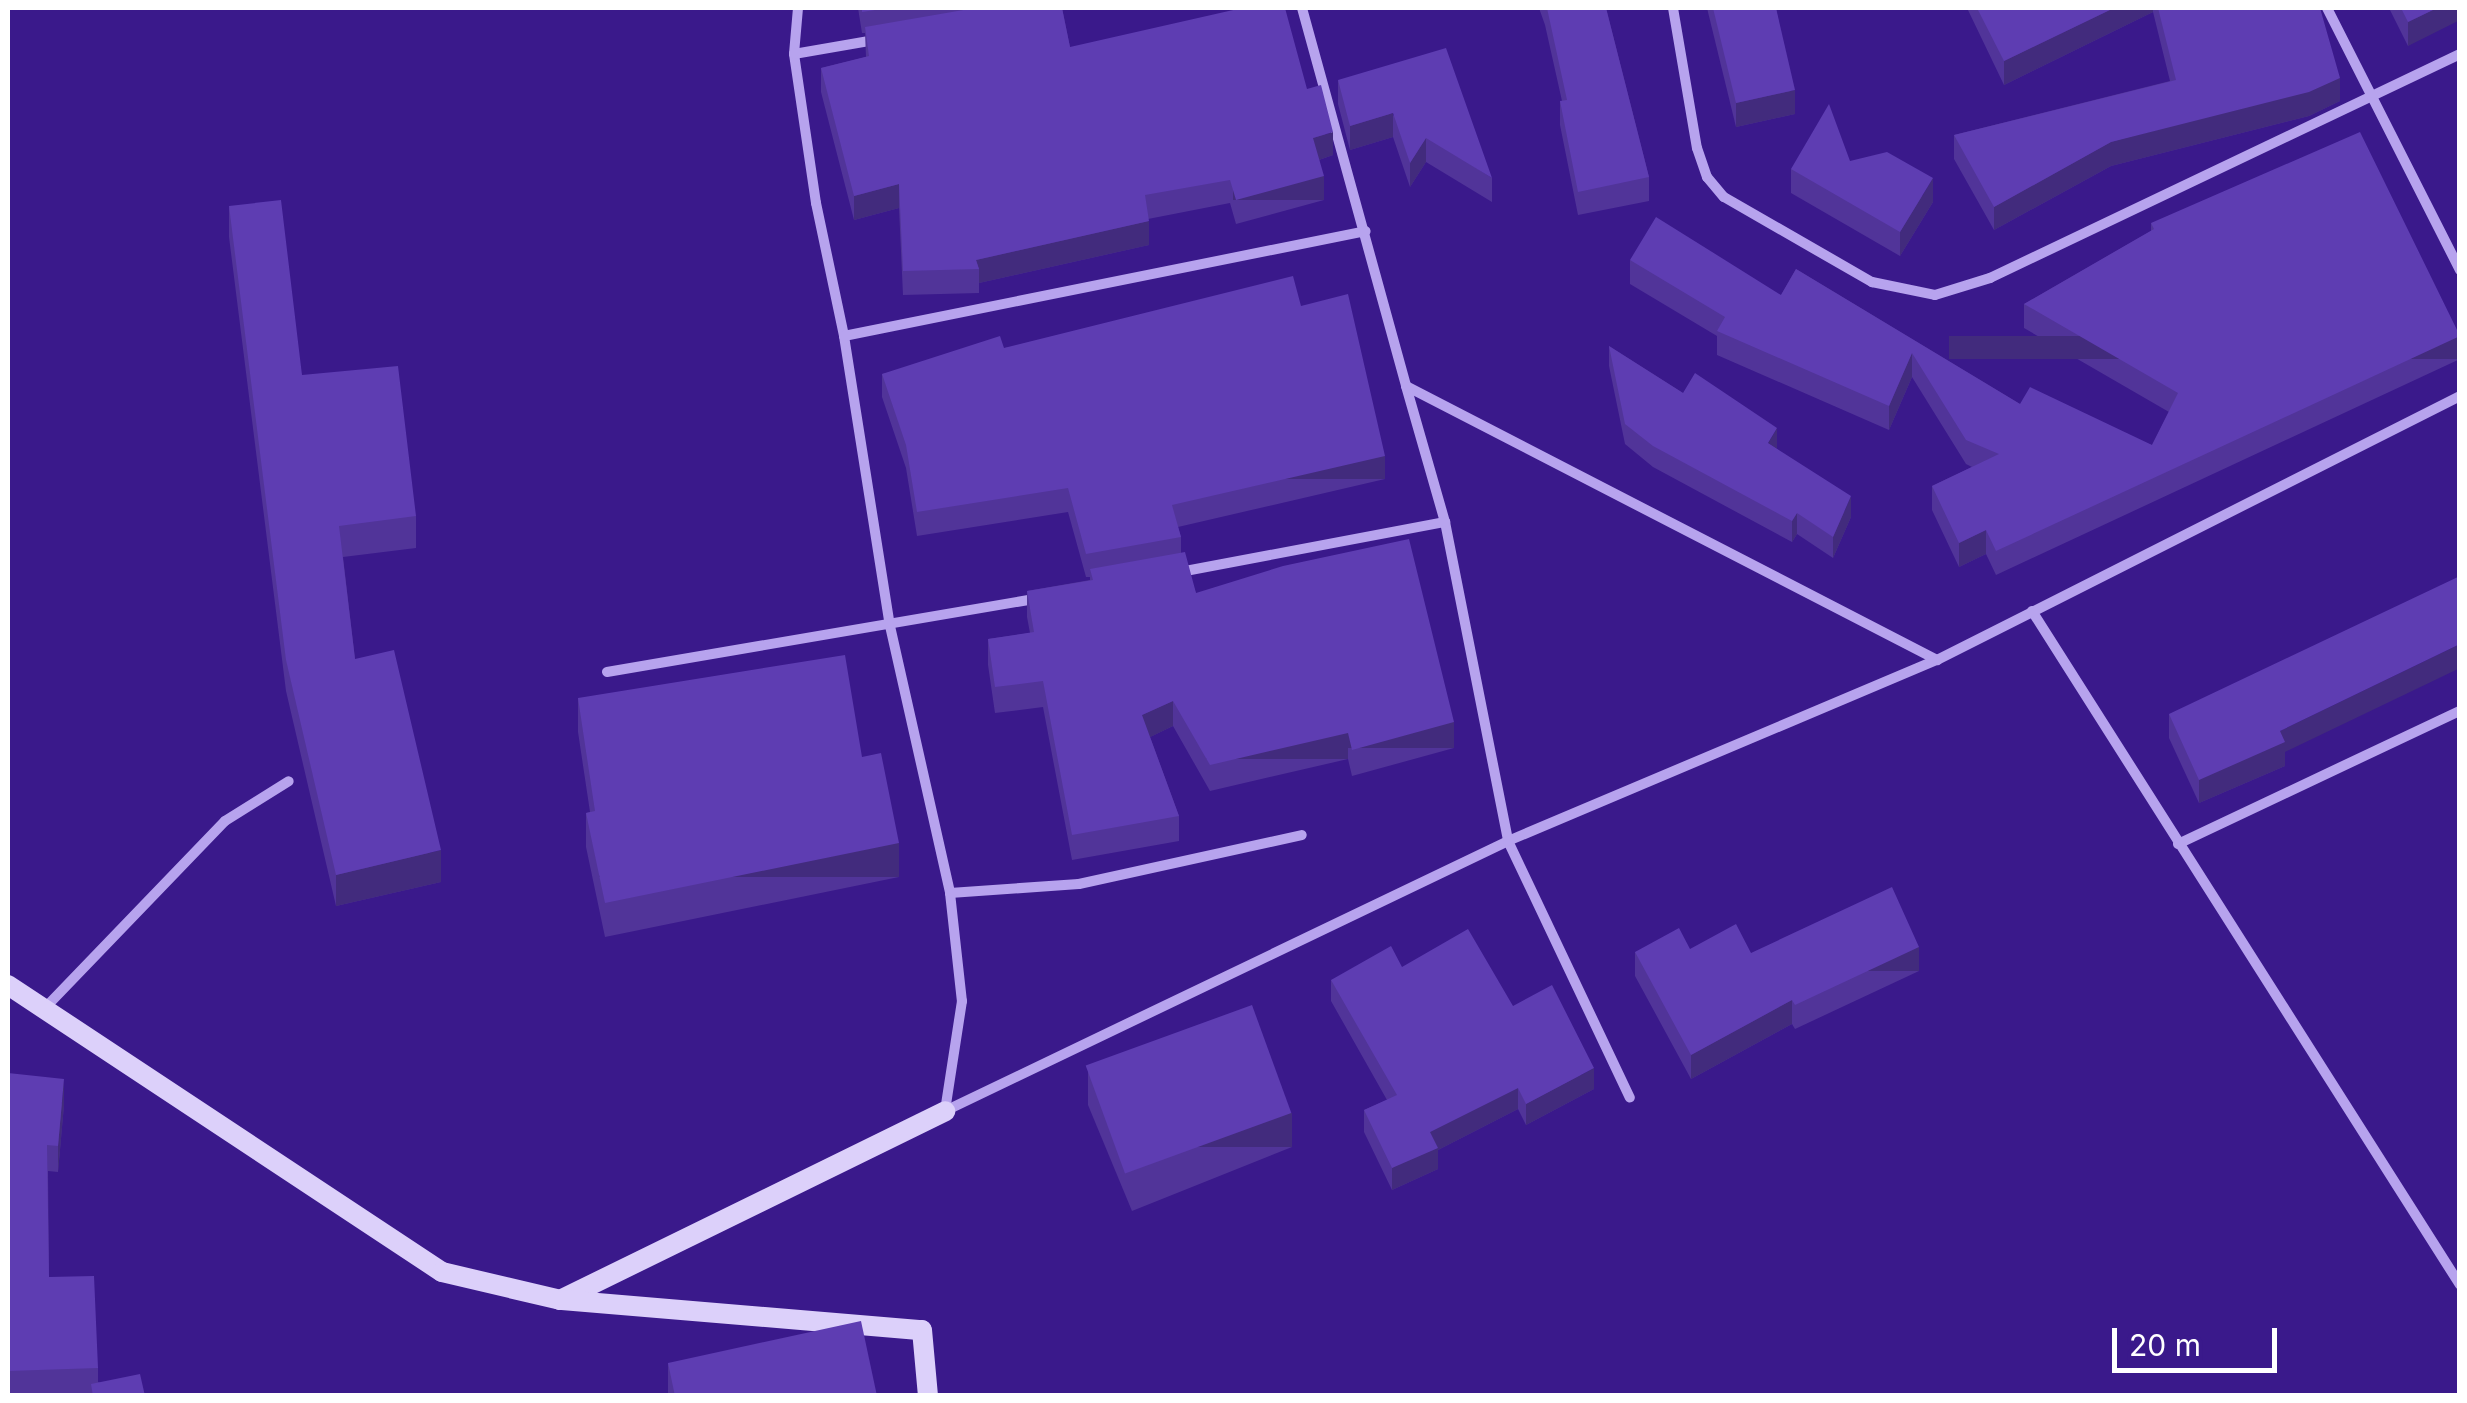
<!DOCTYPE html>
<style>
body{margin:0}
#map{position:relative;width:2467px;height:1403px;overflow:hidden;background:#3a198b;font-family:Inter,sans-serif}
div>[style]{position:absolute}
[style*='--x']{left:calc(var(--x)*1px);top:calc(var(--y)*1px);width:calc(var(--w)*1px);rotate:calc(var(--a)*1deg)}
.street>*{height:10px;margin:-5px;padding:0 5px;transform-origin:5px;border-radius:5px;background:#b7a3ee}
.secondary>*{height:20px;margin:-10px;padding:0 10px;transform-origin:10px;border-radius:10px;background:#dcd0fa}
.wall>*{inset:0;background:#513499}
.shaded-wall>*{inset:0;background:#422b7d;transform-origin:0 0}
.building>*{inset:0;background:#5e3db2;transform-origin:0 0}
span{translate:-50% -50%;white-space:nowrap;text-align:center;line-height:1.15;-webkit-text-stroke:8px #3a198b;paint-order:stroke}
.frame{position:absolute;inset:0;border:10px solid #fff;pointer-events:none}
.scale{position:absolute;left:2112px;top:1328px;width:165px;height:45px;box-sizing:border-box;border:5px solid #fff;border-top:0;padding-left:12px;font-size:30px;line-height:35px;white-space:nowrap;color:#fff;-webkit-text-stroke:8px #3a198b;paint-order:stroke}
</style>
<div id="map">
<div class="street">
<div style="--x:798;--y:8;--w:46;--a:95"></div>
<div style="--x:794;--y:54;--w:151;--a:81.6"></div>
<div style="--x:816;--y:203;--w:136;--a:78.1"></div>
<div style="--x:844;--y:336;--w:294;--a:81"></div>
<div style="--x:890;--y:626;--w:274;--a:77.3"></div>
<div style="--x:950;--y:893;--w:109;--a:83.7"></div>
<div style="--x:962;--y:1001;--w:111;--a:98.8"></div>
<div style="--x:1302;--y:8;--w:392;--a:74.6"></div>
<div style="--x:1406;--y:386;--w:598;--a:27.29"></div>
<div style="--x:1673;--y:8;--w:142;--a:80.3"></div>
<div style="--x:1697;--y:148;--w:31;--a:71"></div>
<div style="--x:1707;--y:177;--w:26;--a:50"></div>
<div style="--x:1724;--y:197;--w:171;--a:29.9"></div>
<div style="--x:1872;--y:282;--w:64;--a:11.7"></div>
<div style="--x:1935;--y:295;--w:58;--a:-17.2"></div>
<div style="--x:1990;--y:278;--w:521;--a:-25.48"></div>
<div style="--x:2327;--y:8;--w:294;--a:63.1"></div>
<div style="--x:794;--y:54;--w:82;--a:-9.8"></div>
<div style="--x:844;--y:336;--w:532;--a:-11.37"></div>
<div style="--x:1406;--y:386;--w:141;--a:74"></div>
<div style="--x:1445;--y:522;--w:325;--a:78.8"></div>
<div style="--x:1508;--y:841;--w:284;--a:64.6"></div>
<div style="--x:1180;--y:572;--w:270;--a:-10.7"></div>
<div style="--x:2032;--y:611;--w:798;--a:57.58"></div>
<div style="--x:607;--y:672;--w:435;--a:-9.7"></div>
<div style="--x:2178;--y:844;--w:312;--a:-25.3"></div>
<div style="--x:950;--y:893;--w:129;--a:-4"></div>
<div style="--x:1079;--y:884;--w:228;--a:-12.4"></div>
<div style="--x:44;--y:1009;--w:261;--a:-46.1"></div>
<div style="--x:225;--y:821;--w:75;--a:-32"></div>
<div style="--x:945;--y:1111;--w:624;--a:-25.62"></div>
<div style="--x:1508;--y:841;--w:466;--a:-22.9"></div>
<div style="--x:1937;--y:660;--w:586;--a:-26.78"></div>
</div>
<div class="secondary">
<div style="--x:8;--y:985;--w:520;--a:33.48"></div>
<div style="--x:442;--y:1272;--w:121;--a:13.3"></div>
<div style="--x:560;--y:1300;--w:429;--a:-26.1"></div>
<div style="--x:562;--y:1300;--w:361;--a:4.8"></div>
<div style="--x:922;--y:1330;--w:66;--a:84.8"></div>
</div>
<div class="wall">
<div style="clip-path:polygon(858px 8px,1062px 8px,1070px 47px,1307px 89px,1333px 155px,1319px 160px,1324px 200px,1236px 224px,1230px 203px,1148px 219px,1149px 245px,979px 283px,979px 293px,903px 295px,899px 208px,854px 220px,821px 92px,821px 68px,866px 57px,865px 33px,862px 33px)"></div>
<div style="clip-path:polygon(1539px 8px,1606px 8px,1649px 177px,1649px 201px,1578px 215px,1560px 125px,1560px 101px,1562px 101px,1545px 25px)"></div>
<div style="clip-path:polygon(1707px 8px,1776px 8px,1795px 114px,1736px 127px)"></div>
<div style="clip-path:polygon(1967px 8px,2320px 8px,2340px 101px,2309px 116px,2111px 166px,1994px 230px,1954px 159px,1954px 135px,2170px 81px,2153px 12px,2004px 85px)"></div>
<div style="clip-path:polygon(2389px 8px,2460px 8px,2408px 46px)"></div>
<div style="clip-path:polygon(1338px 80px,1492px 178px,1492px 202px,1426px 162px,1410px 187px,1393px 137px,1350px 150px,1338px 104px)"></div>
<div style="clip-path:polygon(1850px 161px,1933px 202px,1900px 256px,1791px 193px,1791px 169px)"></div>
<div style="clip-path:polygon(229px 206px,302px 375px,416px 516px,416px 548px,343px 557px,355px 659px,441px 882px,336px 906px,286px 691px,229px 237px)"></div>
<div style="clip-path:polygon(2151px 223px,2460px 333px,2460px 359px,1996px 575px,1986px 554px,1959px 567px,1932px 510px,1932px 486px,1972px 467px,1966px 464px,1912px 377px,1889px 430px,1717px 355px,1717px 336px,1630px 284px,1630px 260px,1781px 295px,1796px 269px,2020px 404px,2152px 445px,2169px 412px,2024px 328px,2024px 304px,2151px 231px)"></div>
<div style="clip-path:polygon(1301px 306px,1385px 479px,1178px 527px,1181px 537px,1181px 553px,1196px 593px,1454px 748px,1352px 776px,1348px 759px,1210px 791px,1173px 726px,1150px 737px,1179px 816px,1179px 841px,1072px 860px,1043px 707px,995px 713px,988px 665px,988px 639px,1030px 633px,1027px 617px,1027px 591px,1090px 580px,1090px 577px,1086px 577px,1068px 512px,917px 536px,906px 468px,882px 397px,882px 374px,1004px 348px)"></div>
<div style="clip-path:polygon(1609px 346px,1683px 393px,1777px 449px,1851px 517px,1833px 558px,1797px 534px,1792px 542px,1653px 467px,1625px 444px,1609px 366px)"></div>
<div style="clip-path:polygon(578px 698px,862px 757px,899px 877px,605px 937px,586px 847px,586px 813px,590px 812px,578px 732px)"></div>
<div style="clip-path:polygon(2169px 714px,2285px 752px,2285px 766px,2199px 803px,2169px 738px)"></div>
<div style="clip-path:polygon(1690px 949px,1751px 953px,1919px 971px,1795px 1029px,1792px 1024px,1691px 1079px,1635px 976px,1635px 952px)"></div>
<div style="clip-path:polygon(1402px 967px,1513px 1006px,1594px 1089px,1526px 1125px,1518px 1109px,1438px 1150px,1438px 1169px,1392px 1190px,1364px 1132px,1364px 1110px,1387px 1100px,1331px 1001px,1331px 980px)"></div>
<div style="clip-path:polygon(1088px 1071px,1292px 1147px,1132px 1211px,1088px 1105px)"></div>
<div style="clip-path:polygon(8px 1073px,64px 1105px,58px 1172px,48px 1171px,49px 1277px,98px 1368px,98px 1382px,145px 1396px,8px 1396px)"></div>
<div style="clip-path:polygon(668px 1363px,877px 1396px,668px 1396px)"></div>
</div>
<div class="shaded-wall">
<div style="clip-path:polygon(2114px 8px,2153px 8px,2153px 12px,2004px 85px,2004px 61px)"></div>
<div style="clip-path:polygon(2437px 8px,2460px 8px,2460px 20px,2408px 46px,2408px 22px)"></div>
<div style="clip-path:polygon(2340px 78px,2340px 101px,2309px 116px,2111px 166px,1994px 230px,1994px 207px,2111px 142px)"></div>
<div style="clip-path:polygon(1795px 90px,1795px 114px,1736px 127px,1736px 103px)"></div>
<div style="clip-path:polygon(1393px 113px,1393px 137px,1350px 150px,1350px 126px)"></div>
<div style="clip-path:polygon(1333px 132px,1333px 155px,1313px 162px,1313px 138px)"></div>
<div style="clip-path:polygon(1426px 138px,1426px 162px,1410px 187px,1410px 163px)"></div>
<div style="left:1324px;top:176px;width:24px;height:91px;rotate:90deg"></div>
<div style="clip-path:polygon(1933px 178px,1933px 202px,1900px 256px,1900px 232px)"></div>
<div style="clip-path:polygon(899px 184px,899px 208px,854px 220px,854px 196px)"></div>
<div style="clip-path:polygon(1149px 221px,1149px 245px,979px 283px,979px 269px,976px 260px)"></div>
<div style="left:2460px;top:336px;width:23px;height:511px;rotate:90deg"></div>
<div style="clip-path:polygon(1912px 353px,1912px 377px,1889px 430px,1889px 406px)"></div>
<div style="clip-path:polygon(1777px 428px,1777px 449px,1768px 443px)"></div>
<div style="left:1385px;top:456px;width:23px;height:219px;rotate:90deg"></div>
<div style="clip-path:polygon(1851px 496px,1851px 517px,1833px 558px,1833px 537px)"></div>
<div style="clip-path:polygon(1797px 513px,1797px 534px,1792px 542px,1792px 521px)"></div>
<div style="clip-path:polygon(1986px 530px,1986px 554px,1959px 567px,1959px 543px)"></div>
<div style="clip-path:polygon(2460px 644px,2460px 668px,2285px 752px,2285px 766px,2199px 803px,2199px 780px,2280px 731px)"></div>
<div style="clip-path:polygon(1173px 701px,1173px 726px,1142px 741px,1142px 715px)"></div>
<div style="left:1454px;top:722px;width:26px;height:106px;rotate:90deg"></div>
<div style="left:1348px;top:733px;width:26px;height:142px;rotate:90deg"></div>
<div style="left:899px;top:843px;width:34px;height:300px;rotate:90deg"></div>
<div style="clip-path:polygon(441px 850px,441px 882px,336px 906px,336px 875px)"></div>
<div style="left:1919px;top:947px;width:24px;height:137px;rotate:90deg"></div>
<div style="clip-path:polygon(1792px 1000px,1792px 1024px,1691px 1079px,1691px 1055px)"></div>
<div style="clip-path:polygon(1594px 1068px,1594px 1089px,1526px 1125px,1526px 1104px)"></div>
<div style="clip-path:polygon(64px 1079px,64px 1105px,58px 1172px,58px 1146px)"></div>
<div style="clip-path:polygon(1518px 1088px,1518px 1109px,1438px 1150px,1438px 1169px,1392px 1190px,1392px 1168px,1430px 1132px)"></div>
<div style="left:1292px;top:1113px;width:34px;height:172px;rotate:90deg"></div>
</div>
<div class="building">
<div style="clip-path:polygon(862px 8px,888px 8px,862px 12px)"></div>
<div style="clip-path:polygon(975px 8px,1062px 8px,1070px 47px,1242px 8px,1285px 8px,1307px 89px,1321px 85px,1333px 132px,1313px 138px,1324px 176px,1236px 200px,1230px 180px,1145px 195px,1149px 221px,976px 260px,979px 269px,903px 271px,899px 184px,854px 196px,821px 68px,869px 56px,865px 27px)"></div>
<div style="clip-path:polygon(1547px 8px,1606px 8px,1649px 177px,1578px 192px,1560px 101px,1567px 100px)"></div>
<div style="clip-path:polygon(1713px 8px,1776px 8px,1795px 90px,1736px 103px)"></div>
<div style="clip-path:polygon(1977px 8px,2114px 8px,2004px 61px)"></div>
<div style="clip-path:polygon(2158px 8px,2320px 8px,2340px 78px,2309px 92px,2111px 142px,1994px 207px,1954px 135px,2176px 80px)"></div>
<div style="clip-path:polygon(2401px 8px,2437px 8px,2408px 22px)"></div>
<div style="clip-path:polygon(1446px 48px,1492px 178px,1426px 138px,1410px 163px,1393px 113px,1350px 126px,1338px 80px)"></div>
<div style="clip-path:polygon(1829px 104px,1850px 161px,1887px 152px,1933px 178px,1900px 232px,1791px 169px)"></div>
<div style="clip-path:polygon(2360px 132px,2460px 336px,1996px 551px,1986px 530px,1959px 543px,1932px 486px,1999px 454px,1966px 440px,1912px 353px,1889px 406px,1717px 331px,1725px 317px,1630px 260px,1656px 217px,1781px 295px,1796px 269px,2020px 404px,2030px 387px,2152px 445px,2178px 393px,2024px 304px,2154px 229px,2151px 223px)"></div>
<div style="clip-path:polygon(281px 200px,302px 375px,398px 366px,416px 516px,339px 526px,355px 659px,394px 650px,441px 850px,336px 875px,286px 660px,229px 206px)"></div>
<div style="clip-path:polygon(1293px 276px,1301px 306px,1348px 294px,1385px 456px,1172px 505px,1181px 537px,1086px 554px,1068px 488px,917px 512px,906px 445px,882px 374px,1000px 336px,1004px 348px)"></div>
<div style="clip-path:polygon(1609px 346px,1683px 393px,1695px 373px,1777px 428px,1768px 443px,1851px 496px,1833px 537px,1797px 513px,1792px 521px,1653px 446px,1625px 424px)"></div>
<div style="clip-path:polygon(1409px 539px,1454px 722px,1352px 750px,1348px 733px,1210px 765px,1173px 701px,1142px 715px,1179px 816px,1072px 835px,1043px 681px,995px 687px,988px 639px,1034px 632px,1027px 591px,1093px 580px,1090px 569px,1185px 552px,1196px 593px,1283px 566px)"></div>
<div style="clip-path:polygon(2460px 576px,2460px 644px,2280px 731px,2285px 742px,2199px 780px,2169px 714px)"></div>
<div style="clip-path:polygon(845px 655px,862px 757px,881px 753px,899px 843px,605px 903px,586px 813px,595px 811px,578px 698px)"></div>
<div style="clip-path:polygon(1892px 887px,1919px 947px,1795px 1005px,1792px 1000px,1691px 1055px,1635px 952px,1679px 928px,1690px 949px,1736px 924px,1751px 953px)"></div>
<div style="clip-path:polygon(1468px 929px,1513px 1006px,1552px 985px,1594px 1068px,1526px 1104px,1518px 1088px,1430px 1132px,1438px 1148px,1392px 1168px,1364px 1110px,1397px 1095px,1331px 980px,1391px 946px,1402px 967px)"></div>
<div style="left:1252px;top:1005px;width:115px;height:177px;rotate:70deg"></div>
<div style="clip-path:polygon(8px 1073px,64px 1079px,58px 1146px,47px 1145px,49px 1277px,94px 1276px,98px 1368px,8px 1371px)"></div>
<div style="clip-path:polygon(861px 1321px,877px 1396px,675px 1396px,668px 1363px)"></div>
<div style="clip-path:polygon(140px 1374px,145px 1396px,93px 1396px,91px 1384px)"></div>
</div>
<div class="frame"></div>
<div class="scale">20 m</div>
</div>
